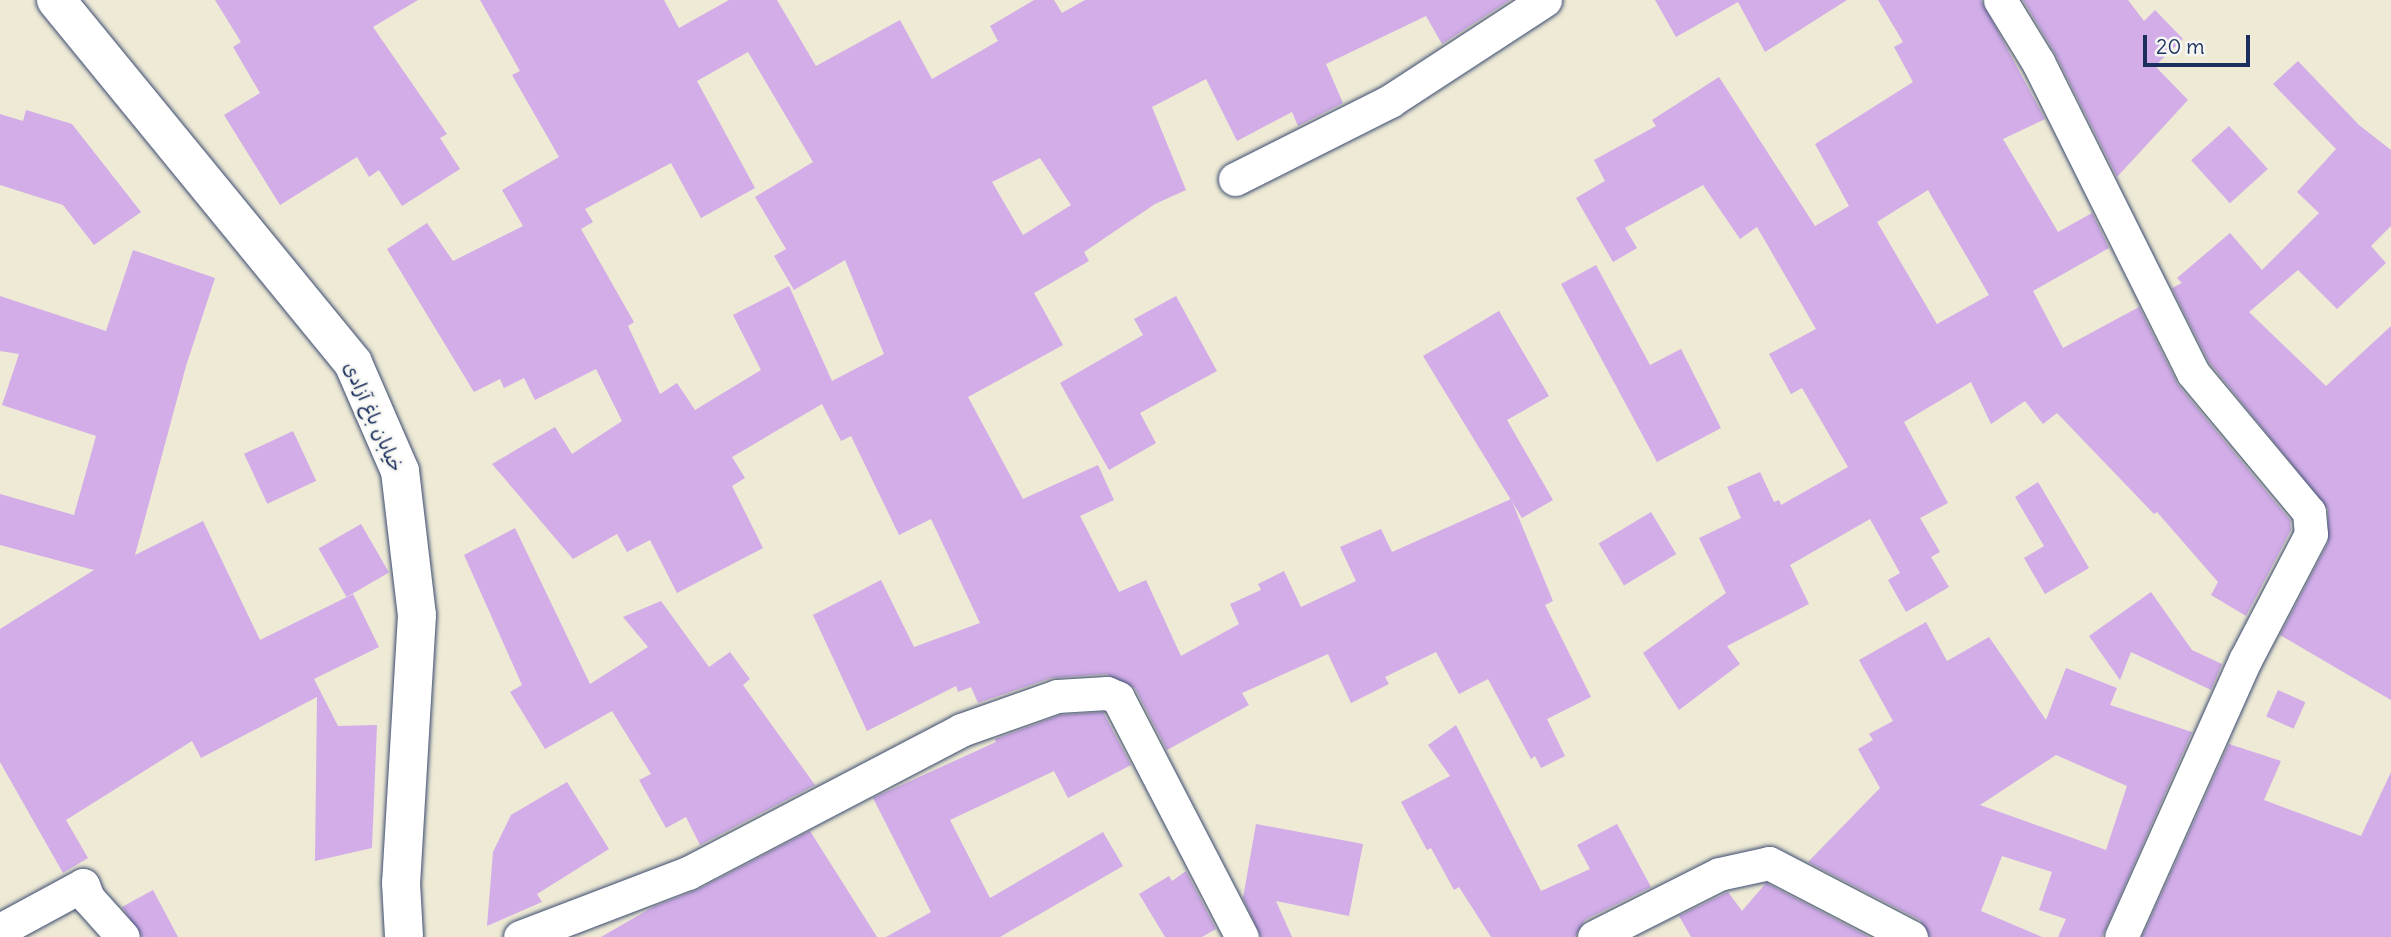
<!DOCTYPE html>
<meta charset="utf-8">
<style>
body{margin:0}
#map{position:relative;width:2391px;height:937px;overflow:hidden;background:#eeead5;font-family:Delius,"Playpen Sans Arabic",sans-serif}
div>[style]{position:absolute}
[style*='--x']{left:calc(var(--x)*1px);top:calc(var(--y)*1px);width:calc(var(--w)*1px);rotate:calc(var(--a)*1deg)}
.building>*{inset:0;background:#d2ade8;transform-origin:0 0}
.roads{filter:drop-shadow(0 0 2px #3b4b70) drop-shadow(0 0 2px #3b4b70)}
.minor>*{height:33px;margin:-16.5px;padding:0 16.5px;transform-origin:16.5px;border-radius:16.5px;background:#fff}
.tertiary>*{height:38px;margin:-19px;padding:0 19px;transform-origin:19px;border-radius:19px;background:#fff}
span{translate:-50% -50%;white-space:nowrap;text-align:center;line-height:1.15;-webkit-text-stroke:5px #f6f6f2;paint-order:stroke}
.street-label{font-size:19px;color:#1b2f5e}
.scale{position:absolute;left:2143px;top:35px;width:107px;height:32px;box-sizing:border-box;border:4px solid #1b2f5e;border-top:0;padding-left:9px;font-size:21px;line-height:24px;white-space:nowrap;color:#1b2f5e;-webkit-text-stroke:5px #f6f6f2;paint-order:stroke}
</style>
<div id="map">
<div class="building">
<div style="clip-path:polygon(215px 0,418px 0,373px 27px,447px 134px,440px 138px,460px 169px,402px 206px,379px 170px,369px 177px,357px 157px,280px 205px,224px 115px,260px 93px,233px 47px,241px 42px)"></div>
<div style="clip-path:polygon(evenodd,480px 0,664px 0,679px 28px,729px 0,777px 0,816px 66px,900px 20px,932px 79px,998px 41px,990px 26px,1034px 0,1054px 0,1062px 13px,1085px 0,1510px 0,1442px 44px,1426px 16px,1326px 64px,1343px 103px,1298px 126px,1292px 112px,1237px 141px,1206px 79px,1152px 107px,1186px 190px,1155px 204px,1084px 252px,1089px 261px,1034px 293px,1063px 345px,968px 397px,1023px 499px,1098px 465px,1114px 500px,1080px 516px,1119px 592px,1146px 580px,1181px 656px,1239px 624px,1230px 604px,1261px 590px,1258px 584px,1284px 571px,1301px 607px,1356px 581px,1340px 547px,1381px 529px,1392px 552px,1511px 499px,1553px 601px,1545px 605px,1591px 697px,1547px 719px,1565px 756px,1541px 768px,1535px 756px,1531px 759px,1488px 679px,1459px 694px,1436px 652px,1385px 677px,1389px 684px,1351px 703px,1328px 654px,1242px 693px,1249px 705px,1167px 750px,1135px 688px,1106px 674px,1051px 678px,978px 703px,971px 687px,958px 692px,956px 686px,867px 731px,813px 615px,881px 580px,914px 647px,980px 623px,931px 519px,899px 535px,851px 436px,841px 441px,822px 404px,732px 457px,745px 478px,732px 486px,763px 548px,677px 593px,650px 540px,627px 552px,617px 534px,573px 559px,492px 464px,555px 427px,572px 454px,622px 421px,596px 369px,535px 400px,524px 378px,504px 388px,500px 379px,474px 392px,387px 249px,427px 223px,453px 261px,523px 226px,502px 190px,559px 157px,512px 75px,520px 71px,480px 0,748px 52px,813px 162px,755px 197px,786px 249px,774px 256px,794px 290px,845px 260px,884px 354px,832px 381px,789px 286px,733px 315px,761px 370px,695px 410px,677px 383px,660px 394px,628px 326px,634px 322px,581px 229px,593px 222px,585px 209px,671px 163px,701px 218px,755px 188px,697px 81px,748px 52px,480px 0,1040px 158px,1071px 205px,1023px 235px,992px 182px,1040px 158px)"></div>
<div style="clip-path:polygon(1655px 0,1847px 0,1765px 52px,1738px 2px,1676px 37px)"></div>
<div style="clip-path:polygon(evenodd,1878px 0,1981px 0,2045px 119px,2003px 139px,2058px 232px,2092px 213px,2109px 248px,2033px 291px,2063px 348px,2139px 307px,2178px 385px,2290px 520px,2291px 530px,2246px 616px,2211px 595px,2218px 582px,2157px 512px,2154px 514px,2057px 413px,2043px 424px,2025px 401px,1991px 424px,1971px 382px,1904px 422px,1948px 503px,1920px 518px,1940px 552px,1931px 557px,1949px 587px,1906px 612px,1888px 580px,1900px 573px,1870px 519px,1790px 565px,1809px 604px,1727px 646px,1740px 664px,1679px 710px,1643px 653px,1726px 593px,1699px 538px,1741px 518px,1727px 487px,1760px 472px,1774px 502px,1779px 500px,1781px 505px,1848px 467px,1802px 388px,1791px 394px,1769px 354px,1816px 329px,1757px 227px,1740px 239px,1703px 185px,1625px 228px,1637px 248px,1613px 262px,1576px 198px,1605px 181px,1594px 160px,1656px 126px,1652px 120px,1719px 77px,1815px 226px,1849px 206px,1815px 144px,1913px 82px,1894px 47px,1903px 42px,1878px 0,1928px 190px,1989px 295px,1937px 324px,1877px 222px,1928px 190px)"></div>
<div style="clip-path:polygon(2023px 0,2128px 0,2144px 21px,2155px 10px,2183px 39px,2155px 66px,2188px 100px,2117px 177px,2055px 53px)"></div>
<div style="clip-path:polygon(2298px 61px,2359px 125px,2391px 150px,2391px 226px,2371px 246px,2386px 263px,2337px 309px,2298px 270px,2249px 312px,2326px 386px,2391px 326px,2391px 700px,2280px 635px,2328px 543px,2328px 509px,2209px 362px,2172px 288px,2182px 283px,2177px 278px,2230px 233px,2262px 270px,2319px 213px,2297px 192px,2336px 149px,2273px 84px)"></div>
<div style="clip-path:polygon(26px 110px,72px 124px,141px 212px,94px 245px,63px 205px,0 185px,0 114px,23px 121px)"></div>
<div style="left:2229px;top:126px;width:58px;height:51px;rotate:48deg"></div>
<div style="clip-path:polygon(133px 250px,215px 278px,186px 366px,135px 555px,203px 521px,260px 640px,353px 594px,379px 647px,314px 679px,338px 726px,377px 725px,372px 848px,315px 861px,317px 697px,201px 758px,192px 741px,66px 820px,88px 858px,63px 873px,0 762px,0 629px,94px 570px,0 545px,0 494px,74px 515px,96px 436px,2px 405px,19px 354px,0 351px,0 296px,106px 331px)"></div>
<div style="clip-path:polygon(1596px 265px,1650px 365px,1681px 349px,1721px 428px,1657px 462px,1561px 284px)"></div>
<div style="clip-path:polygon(1176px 296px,1217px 371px,1140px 413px,1156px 443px,1109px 470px,1060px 383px,1143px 335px,1134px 319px)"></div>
<div style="clip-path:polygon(1499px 311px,1549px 396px,1507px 420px,1553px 500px,1522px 518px,1423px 356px)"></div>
<div style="left:293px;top:431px;width:55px;height:54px;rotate:65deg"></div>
<div style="clip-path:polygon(2038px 482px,2089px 568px,2045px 594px,2024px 558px,2044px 546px,2015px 497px)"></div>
<div style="left:1651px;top:512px;width:49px;height:61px;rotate:59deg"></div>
<div style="left:361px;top:524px;width:56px;height:49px;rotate:60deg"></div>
<div style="clip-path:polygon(515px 528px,590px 684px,648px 647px,623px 617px,661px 601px,709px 667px,730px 652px,750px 679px,743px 685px,815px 785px,700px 845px,686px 817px,666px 828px,639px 780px,651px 774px,612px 711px,545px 749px,510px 692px,522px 685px,464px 555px)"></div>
<div style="clip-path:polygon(2151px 592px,2192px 650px,2222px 664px,2211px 690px,2131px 652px,2120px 680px,2089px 636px)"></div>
<div style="clip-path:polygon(evenodd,1926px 622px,1947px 661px,1989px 637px,2046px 720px,2066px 668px,2117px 688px,2110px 705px,2192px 732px,2102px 937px,2058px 937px,2066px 919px,2039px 910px,2052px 872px,2002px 856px,1981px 911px,2042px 937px,1930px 937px,1920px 920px,1808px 862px,1880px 788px,1858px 749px,1873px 740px,1869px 734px,1893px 721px,1859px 660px,1926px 622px,2056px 755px,2127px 786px,2106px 850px,1980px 805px,2056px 755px)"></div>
<div style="left:2278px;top:690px;width:30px;height:29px;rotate:24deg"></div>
<div style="clip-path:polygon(1103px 712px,1131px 765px,1068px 798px,1054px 771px,950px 820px,990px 898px,1103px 832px,1123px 866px,1000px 937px,886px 937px,931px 912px,873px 798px,996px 742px,995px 739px,1061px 715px)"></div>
<div style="clip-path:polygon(1456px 725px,1541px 891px,1590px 869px,1577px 845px,1617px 824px,1651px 887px,1585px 920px,1575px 937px,1491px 937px,1459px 887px,1454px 890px,1431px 848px,1427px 850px,1401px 802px,1450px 776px,1428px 745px)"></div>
<div style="clip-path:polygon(2229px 744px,2281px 761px,2264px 800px,2361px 836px,2391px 772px,2391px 937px,2142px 937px)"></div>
<div style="clip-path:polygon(567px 782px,609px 849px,537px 894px,542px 902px,487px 926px,493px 852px,511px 815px)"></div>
<div style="clip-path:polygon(1256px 824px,1363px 844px,1349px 916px,1276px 901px,1292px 937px,1261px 937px,1243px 898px)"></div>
<div style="clip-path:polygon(810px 831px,877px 937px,601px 937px,653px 907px,697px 890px)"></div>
<div style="clip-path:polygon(1186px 871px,1216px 929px,1202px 937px,1165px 937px,1139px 894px,1169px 876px,1172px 881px)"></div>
<div style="clip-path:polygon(1766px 883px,1869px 937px,1691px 937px,1679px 916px,1728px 892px,1742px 911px)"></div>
<div style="clip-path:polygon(153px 890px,178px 937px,142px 937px,122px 907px)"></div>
</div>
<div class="roads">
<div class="minor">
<div style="--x:2000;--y:0;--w:73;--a:58.5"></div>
<div style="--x:2038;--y:62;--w:347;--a:63.5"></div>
<div style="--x:2193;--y:373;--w:181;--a:50.2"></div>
<div style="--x:2309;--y:512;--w:22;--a:85"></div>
<div style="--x:2311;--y:534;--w:142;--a:117.6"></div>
<div style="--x:2245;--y:660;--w:303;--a:114.1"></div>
<div style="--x:1235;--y:179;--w:174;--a:-26.7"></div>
<div style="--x:1390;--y:101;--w:185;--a:-33.1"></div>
<div style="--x:0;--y:930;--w:94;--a:-28.5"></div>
<div style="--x:83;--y:885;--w:14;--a:69"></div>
<div style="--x:88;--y:898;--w:52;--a:48.1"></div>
<div style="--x:520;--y:937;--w:180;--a:-20.9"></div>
<div style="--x:688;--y:873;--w:308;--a:-27.6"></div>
<div style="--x:961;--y:730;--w:102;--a:-19.5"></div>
<div style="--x:1057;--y:696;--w:50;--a:-3.4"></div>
<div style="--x:1107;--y:693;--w:12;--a:24"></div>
<div style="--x:1118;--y:698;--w:269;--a:62.6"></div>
<div style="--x:1594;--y:937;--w:140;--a:-26.7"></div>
<div style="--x:1719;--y:874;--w:51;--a:-12.4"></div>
<div style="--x:1769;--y:863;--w:160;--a:27.5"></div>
</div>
<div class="tertiary">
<div style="--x:56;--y:0;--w:469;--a:50.7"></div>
<div style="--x:353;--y:363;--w:118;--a:66.5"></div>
<div style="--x:400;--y:471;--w:145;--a:83.3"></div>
<div style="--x:417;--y:615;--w:268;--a:93.4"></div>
<div style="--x:401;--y:883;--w:54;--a:86.8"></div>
</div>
</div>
<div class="street-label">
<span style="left:373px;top:417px;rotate:66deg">خیابان باغ آزادی</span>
</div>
<div class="scale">20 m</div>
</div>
